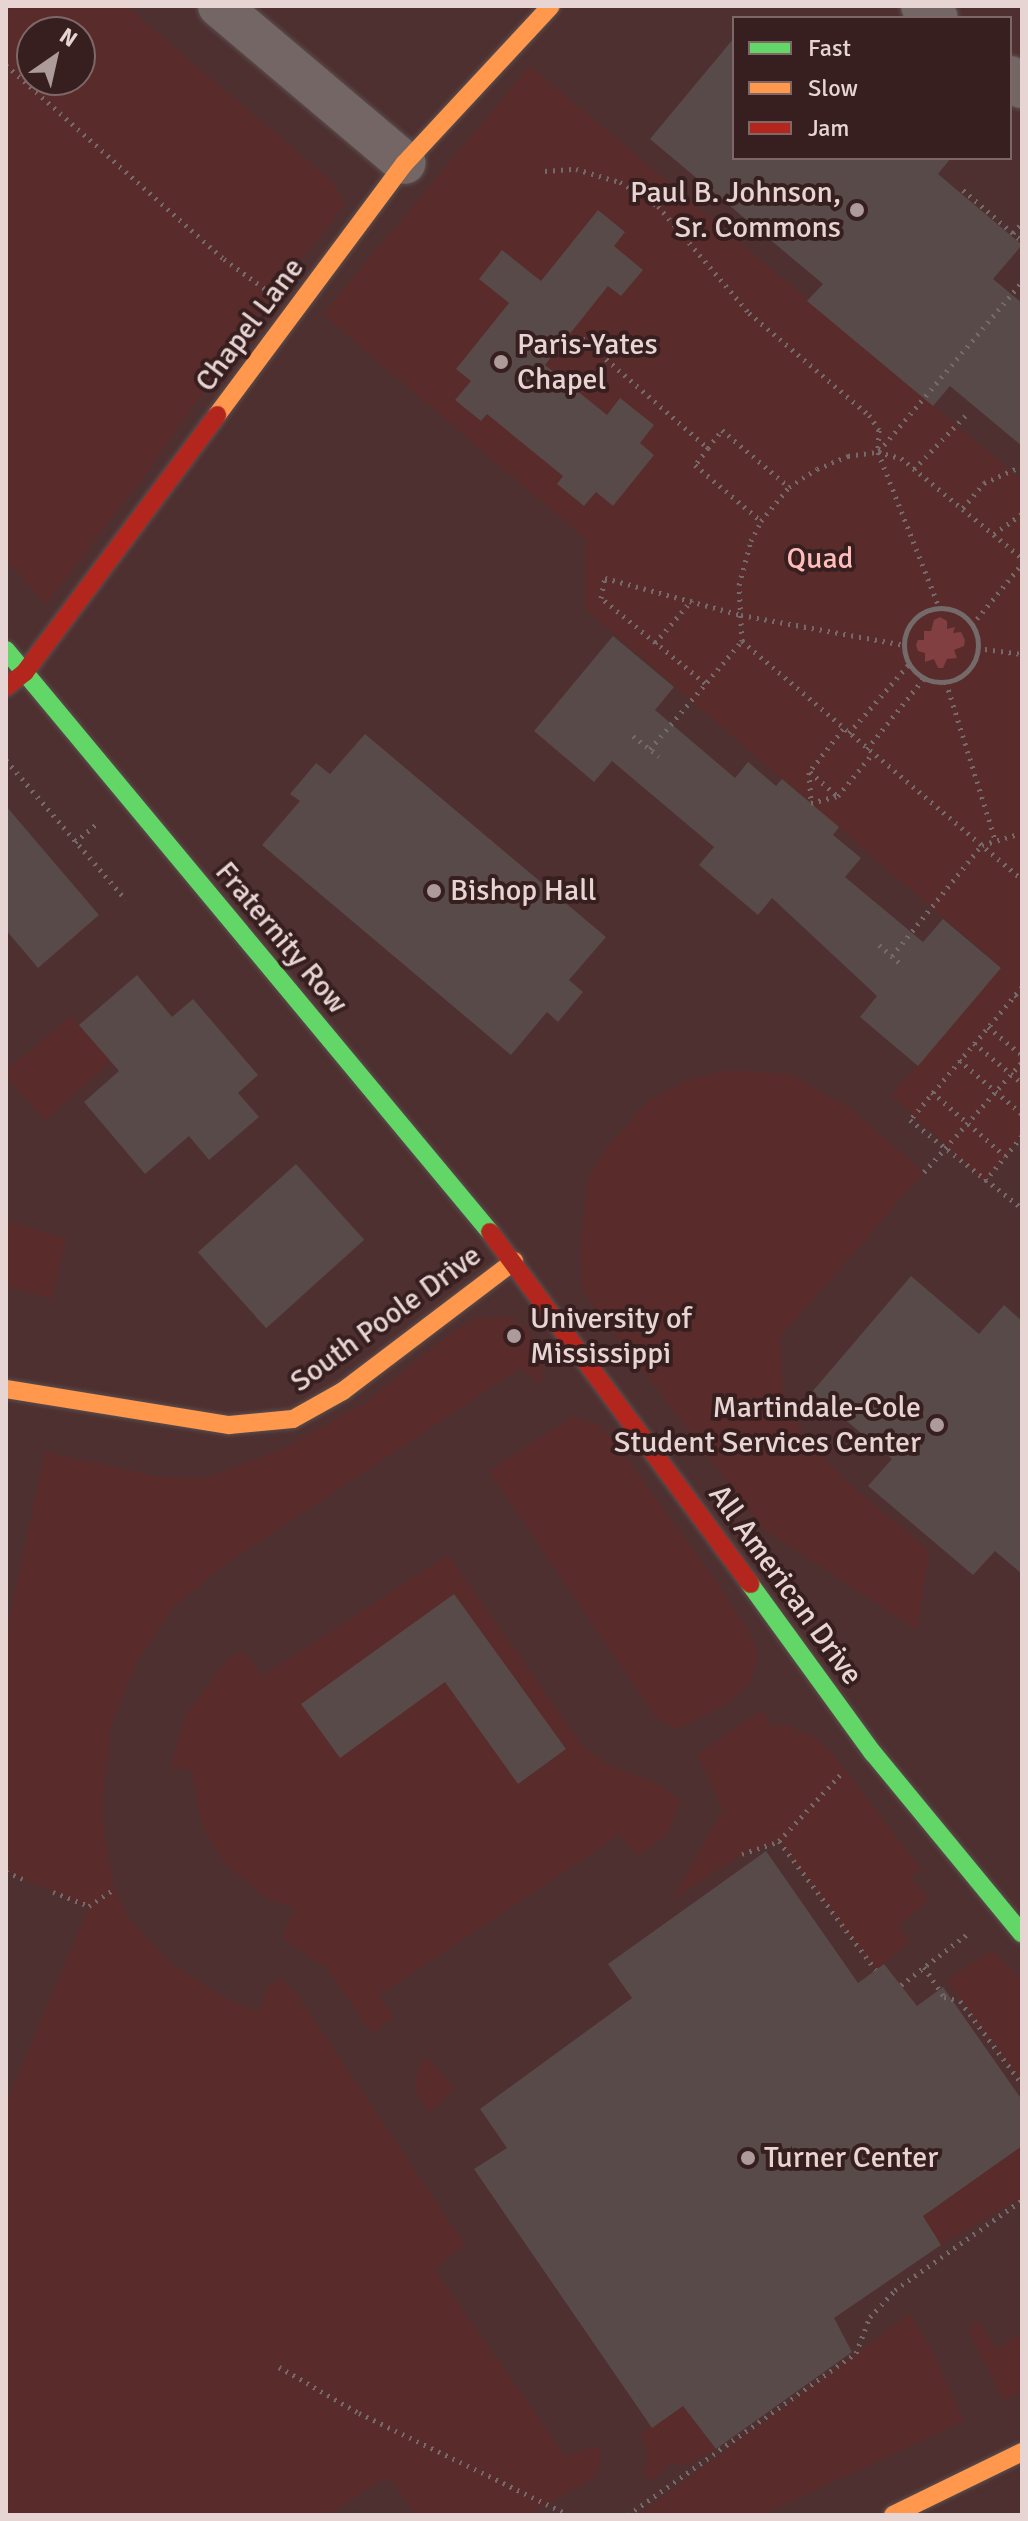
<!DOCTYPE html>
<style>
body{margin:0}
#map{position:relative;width:1028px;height:2521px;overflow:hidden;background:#3d2f2e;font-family:Signika,sans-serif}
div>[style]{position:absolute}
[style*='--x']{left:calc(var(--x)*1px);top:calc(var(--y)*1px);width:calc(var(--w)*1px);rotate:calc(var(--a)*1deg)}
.built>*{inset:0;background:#4f3030}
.green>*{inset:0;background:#5a2b2b}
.water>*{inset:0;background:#813f41}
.building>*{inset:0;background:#574a49;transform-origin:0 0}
.path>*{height:5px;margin-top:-2.5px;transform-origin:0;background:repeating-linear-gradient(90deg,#756a6a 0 2px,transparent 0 8px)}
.path>.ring{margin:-2.5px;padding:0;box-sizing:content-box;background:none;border:5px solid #756a6a;border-radius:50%}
.roads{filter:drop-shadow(0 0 2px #5a4e4e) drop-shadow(0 0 2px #5a4e4e)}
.street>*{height:42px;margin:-21px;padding:0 21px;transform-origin:21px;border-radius:21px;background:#736665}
.fast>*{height:18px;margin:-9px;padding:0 9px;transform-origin:9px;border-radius:9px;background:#63d668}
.slow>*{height:18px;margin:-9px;padding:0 9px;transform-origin:9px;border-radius:9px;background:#ff974d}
.jam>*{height:18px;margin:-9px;padding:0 9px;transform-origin:9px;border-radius:9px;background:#b3261e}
.dots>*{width:22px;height:22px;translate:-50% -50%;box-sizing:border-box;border:4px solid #381f1f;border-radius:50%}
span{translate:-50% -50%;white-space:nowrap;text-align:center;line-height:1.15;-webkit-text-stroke:8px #381f1f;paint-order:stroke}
.poi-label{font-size:30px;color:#e7d5d4}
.right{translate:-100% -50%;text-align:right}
.left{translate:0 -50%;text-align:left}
.street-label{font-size:30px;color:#e7d5d4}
.park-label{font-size:30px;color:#febdbb}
.frame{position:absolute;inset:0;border:8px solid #e7d5d4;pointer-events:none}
.legend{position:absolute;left:732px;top:16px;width:280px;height:144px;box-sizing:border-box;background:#381f1f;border:2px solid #7e6867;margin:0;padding:10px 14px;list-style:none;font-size:24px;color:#e7d5d4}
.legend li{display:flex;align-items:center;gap:16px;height:40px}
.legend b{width:40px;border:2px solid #7e6867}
.north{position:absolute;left:16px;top:16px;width:80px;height:80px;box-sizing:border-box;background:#381f1f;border:2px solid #7e6867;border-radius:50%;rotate:34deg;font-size:22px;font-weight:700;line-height:32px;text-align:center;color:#e7d5d4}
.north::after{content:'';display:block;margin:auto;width:28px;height:36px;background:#ac9b9a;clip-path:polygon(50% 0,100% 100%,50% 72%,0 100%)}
</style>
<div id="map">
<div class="built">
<div style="clip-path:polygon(evenodd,6px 6px,1022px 6px,1022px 2515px,6px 2515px,6px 6px,734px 18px,1010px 18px,1010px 158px,734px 158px,734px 18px,6px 6px,32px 32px,80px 32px,80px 80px,32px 80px,32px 32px)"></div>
</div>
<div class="green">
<div style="clip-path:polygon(evenodd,6px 6px,126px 6px,334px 183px,345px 205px,272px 295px,150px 468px,46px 604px,6px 560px,6px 6px,32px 32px,80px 32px,80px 80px,32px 80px,32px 32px)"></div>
<div style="clip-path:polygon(530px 66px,1022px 480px,1022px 1135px,984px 1182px,892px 1095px,1001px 967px,585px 609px,586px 539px,323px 314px)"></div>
<div style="clip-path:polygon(70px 1017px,111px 1061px,45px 1120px,6px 1076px,6px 1071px)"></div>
<div style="clip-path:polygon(729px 1070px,789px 1074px,848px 1107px,924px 1172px,779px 1338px,784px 1394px,803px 1435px,844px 1479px,929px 1551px,917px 1630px,765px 1530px,582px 1290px,581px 1239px,588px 1180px,606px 1148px,650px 1100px,688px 1080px)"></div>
<div style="clip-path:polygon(6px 1221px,66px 1239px,52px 1299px,6px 1286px)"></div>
<div style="clip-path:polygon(510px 1317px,526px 1328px,533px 1343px,543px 1366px,541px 1385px,520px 1368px,226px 1564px,173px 1607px,138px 1660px,111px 1725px,101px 1810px,114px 1888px,128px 1917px,168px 1961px,221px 1996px,259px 2012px,269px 1984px,281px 1980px,297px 1995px,465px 2245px,434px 2269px,565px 2456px,599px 2446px,601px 2462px,594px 2478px,527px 2515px,416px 2515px,392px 2480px,379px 2481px,329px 2515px,6px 2515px,6px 2103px,89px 1907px,6px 1872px,6px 1635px,45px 1452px,161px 1477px,204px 1478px,283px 1449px,366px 1402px,453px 1332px,478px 1318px)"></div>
<div style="clip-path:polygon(572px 1417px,598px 1425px,614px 1441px,713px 1577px,749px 1632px,758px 1654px,750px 1682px,726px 1704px,677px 1730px,655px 1716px,489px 1471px)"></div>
<div style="clip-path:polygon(448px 1555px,584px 1748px,607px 1764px,657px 1783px,681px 1801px,666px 1836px,638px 1855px,619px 1835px,378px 1996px,394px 2016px,372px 2033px,327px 1968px,282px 1938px,296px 1908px,270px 1900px,225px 1864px,202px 1825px,191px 1770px,171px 1767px,185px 1716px,229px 1658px,243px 1652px,263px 1676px)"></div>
<div style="clip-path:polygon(763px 1709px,771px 1727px,784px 1724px,814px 1737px,832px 1753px,921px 1869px,910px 1876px,929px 1900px,898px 1925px,909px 1942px,876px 1970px,779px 1841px,742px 1854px,673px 1899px,723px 1809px,697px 1755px)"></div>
<div style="clip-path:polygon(993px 1950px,1022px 1981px,1022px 2082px,947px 1980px)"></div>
<div style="clip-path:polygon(428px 2058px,454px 2089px,430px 2112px,416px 2091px,415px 2082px,421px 2062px)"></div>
<div style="clip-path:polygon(1022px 2146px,1022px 2197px,941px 2245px,923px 2216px)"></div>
<div style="clip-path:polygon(910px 2314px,932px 2351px,964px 2421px,762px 2515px,639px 2515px)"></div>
<div style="clip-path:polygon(976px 2319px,997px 2349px,1022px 2333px,1022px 2390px,1004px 2401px,969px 2332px)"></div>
<div style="clip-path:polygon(683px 2406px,716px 2449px,686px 2465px,670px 2463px,652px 2480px,644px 2474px,648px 2451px,641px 2434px)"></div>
</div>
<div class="water">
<div style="clip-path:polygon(940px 617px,947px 621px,947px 629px,955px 627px,953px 633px,961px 632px,965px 640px,964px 646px,954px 650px,957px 658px,947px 659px,943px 668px,938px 668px,934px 659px,925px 662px,925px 653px,918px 651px,916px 645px,918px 640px,924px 640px,924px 631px,931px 631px,934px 620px)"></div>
</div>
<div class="building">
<div style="clip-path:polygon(734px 38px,734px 158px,951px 158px,938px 174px,1022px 245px,993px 279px,1022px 303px,1022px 446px,950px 386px,933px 406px,807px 301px,823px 284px,650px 139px)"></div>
<div style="clip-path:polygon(598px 210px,625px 232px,614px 246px,643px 270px,621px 296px,608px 286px,545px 365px,607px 415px,620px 398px,654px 425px,640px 443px,654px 455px,613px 506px,596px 492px,584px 506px,557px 484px,563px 476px,487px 414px,481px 421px,455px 400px,471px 381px,456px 369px,509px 303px,479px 279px,502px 250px,541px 281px)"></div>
<div style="clip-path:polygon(613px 636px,674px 687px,655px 710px,735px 778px,748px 762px,776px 786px,782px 779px,839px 827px,833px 835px,861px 858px,845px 877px,923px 942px,943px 919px,1001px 968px,918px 1066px,860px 1017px,877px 996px,772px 898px,758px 915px,699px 865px,714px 847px,612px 761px,594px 782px,534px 731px)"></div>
<div style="clip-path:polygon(365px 734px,606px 937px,569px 980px,583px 992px,558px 1022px,547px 1012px,511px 1055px,262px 845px,300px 801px,290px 794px,316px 763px,330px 774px)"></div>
<div style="clip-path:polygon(6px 806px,99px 915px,38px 968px,6px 930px)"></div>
<div style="clip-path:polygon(137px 975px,172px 1017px,193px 999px,258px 1075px,238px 1093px,259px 1117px,209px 1160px,189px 1136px,145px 1174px,84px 1102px,119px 1071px,79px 1025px)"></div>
<div style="left:296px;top:1164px;width:102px;height:132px;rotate:48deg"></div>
<div style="clip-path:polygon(911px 1276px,979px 1334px,1004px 1305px,1022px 1321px,1022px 1574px,995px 1551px,973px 1575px,868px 1486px,892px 1459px,812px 1392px)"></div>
<div style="clip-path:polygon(454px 1594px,566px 1749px,518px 1784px,445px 1682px,340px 1758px,301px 1704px)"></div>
<div style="clip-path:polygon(766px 1851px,858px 1983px,884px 1964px,917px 2006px,943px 1987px,1022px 2100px,1022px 2146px,923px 2216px,941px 2245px,834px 2318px,852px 2352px,716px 2449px,683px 2406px,652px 2428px,474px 2169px,507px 2148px,480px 2109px,632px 1998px,608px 1964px)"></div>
</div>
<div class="path">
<div style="--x:6;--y:65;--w:292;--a:41.7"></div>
<div style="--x:224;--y:259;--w:51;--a:36.2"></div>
<div style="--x:545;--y:171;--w:31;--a:-4"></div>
<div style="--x:576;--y:169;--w:46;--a:16.5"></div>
<div style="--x:620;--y:182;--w:45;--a:32.3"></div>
<div style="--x:658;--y:206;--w:140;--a:49.6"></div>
<div style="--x:749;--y:313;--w:157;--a:40.4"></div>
<div style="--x:869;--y:415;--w:18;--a:56"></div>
<div style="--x:879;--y:430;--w:22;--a:93"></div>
<div style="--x:878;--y:452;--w:169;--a:68.5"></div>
<div style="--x:963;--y:190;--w:78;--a:40.8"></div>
<div style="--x:1013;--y:233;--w:13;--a:-48"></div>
<div style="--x:582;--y:338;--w:167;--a:41.1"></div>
<div style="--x:708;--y:448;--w:23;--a:-52"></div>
<div style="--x:722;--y:430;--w:88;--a:40.4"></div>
<div style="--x:708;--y:448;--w:21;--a:127"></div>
<div style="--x:695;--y:465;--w:87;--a:40.3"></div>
<div style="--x:879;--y:451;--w:221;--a:-49.8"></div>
<div style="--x:914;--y:469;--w:74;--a:-46.1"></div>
<div style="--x:963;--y:508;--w:33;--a:-50"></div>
<div style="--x:984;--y:483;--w:42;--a:-24.1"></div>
<div style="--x:994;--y:534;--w:34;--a:-36"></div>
<div class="ring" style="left:904px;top:608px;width:69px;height:69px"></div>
<div style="--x:972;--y:625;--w:79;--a:-50.7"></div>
<div style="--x:742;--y:641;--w:367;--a:40.4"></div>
<div style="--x:655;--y:643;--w:57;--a:-49.3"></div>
<div style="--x:977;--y:648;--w:45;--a:7.6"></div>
<div style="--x:946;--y:682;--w:164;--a:72.7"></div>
<div style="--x:705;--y:683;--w:134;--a:-140.7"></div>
<div style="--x:601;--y:598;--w:20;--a:-79"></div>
<div style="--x:605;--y:578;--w:141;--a:15.2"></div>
<div style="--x:741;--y:615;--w:166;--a:10.4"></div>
<div style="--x:843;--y:729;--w:55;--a:128.3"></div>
<div style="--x:809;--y:772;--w:31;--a:86"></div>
<div style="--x:811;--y:803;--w:28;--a:-15"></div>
<div style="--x:838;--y:796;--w:55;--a:-50.9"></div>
<div style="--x:849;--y:733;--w:91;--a:-49"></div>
<div style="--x:633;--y:736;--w:33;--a:38"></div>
<div style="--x:650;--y:749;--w:142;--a:-49.6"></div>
<div style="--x:742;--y:641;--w:56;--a:-93.1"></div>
<div style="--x:739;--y:585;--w:46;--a:-74.7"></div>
<div style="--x:751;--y:541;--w:22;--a:-63"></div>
<div style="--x:761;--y:521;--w:44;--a:-50.5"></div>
<div style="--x:789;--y:487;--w:33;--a:-33"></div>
<div style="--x:817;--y:469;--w:34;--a:-23"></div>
<div style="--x:848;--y:456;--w:30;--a:-8"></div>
<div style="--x:878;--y:452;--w:24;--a:15"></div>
<div style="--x:901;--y:458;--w:157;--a:39.6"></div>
<div style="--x:867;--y:749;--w:91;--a:-51.2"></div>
<div style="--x:6;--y:760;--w:184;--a:49.4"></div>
<div style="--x:810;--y:772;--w:37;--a:41"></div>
<div style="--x:75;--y:842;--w:31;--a:-40"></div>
<div style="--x:879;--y:945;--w:32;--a:41"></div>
<div style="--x:892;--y:956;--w:143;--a:-51"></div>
<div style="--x:982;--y:845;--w:42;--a:-16.7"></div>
<div style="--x:1022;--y:987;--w:174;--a:130.1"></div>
<div style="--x:910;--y:1120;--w:142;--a:38.2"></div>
<div style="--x:1015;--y:995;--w:9;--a:36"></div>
<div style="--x:988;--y:1027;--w:44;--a:39.5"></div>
<div style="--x:974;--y:1043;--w:62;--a:39.8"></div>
<div style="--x:959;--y:1060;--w:83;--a:40.6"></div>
<div style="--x:932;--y:1092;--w:97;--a:41.2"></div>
<div style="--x:924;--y:1172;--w:147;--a:-48.3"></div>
<div style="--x:985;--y:1181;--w:58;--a:-50.6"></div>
<div style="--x:779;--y:1841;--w:161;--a:53.1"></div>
<div style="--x:742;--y:1854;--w:39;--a:-19"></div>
<div style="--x:779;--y:1841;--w:90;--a:-47.3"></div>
<div style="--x:6;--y:1872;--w:18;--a:22"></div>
<div style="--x:53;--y:1892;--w:39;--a:21"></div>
<div style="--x:89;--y:1906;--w:30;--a:-34"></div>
<div style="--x:924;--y:1967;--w:36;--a:56"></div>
<div style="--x:944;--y:1997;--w:16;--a:14"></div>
<div style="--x:960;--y:2001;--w:104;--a:53.2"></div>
<div style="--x:901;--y:1985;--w:87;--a:-37.5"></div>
<div style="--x:279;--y:2367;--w:92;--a:29.9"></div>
<div style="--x:359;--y:2413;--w:227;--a:25.9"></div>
<div style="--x:628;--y:2515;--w:280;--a:-35.4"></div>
<div style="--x:856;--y:2353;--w:39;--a:-69"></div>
<div style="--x:870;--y:2317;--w:37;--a:-47"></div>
<div style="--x:895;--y:2290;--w:156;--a:-35.3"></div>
</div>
<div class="roads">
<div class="street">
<div style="--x:219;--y:6;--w:243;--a:40.2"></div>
<div style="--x:922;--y:6;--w:19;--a:39"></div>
<div style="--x:1010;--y:77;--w:16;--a:40"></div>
</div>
<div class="fast">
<div style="--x:6;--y:650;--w:757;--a:50.25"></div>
<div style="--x:750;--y:1584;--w:209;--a:54"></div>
<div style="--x:873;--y:1753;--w:234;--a:50.5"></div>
</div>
<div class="slow">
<div style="--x:217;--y:415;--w:314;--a:-53.3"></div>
<div style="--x:405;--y:163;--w:214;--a:-47.1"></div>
<div style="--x:6;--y:1389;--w:226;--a:9.2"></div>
<div style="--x:229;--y:1425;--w:64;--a:-5.4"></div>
<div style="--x:293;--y:1419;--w:57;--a:-29.2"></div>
<div style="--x:343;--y:1391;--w:215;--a:-37.2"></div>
<div style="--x:893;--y:2515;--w:144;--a:-26"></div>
</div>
<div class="jam">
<div style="--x:6;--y:687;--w:24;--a:-38"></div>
<div style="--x:25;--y:672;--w:321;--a:-53.2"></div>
<div style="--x:490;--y:1232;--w:438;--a:53.5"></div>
</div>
</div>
<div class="dots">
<div style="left:857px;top:210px;background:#ac9b9a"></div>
<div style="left:501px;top:362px;background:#ac9b9a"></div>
<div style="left:434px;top:891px;background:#ac9b9a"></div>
<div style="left:514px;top:1336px;background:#ac9b9a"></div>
<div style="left:937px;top:1425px;background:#ac9b9a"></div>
<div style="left:748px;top:2158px;background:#ac9b9a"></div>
</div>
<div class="poi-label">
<span class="right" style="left:841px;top:210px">Paul B. Johnson,<br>Sr. Commons</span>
<span class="left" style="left:517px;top:362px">Paris-Yates<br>Chapel</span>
<span class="left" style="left:450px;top:891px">Bishop Hall</span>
<span class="left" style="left:530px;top:1336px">University of<br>Mississippi</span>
<span class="right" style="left:921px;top:1425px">Martindale-Cole<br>Student Services Center</span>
<span class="left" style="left:764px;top:2158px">Turner Center</span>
</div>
<div class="street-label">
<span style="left:250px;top:325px;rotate:-53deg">Chapel Lane</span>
<span style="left:281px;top:938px;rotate:50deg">Fraternity Row</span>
<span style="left:386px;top:1319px;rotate:-36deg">South Poole Drive</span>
<span style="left:785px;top:1585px;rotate:54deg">All American Drive</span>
</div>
<div class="park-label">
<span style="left:820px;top:559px">Quad</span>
</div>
<div class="frame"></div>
<ul class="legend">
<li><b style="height:10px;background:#63d668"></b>Fast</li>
<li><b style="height:10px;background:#ff974d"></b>Slow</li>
<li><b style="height:10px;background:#b3261e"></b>Jam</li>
</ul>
<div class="north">N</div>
</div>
